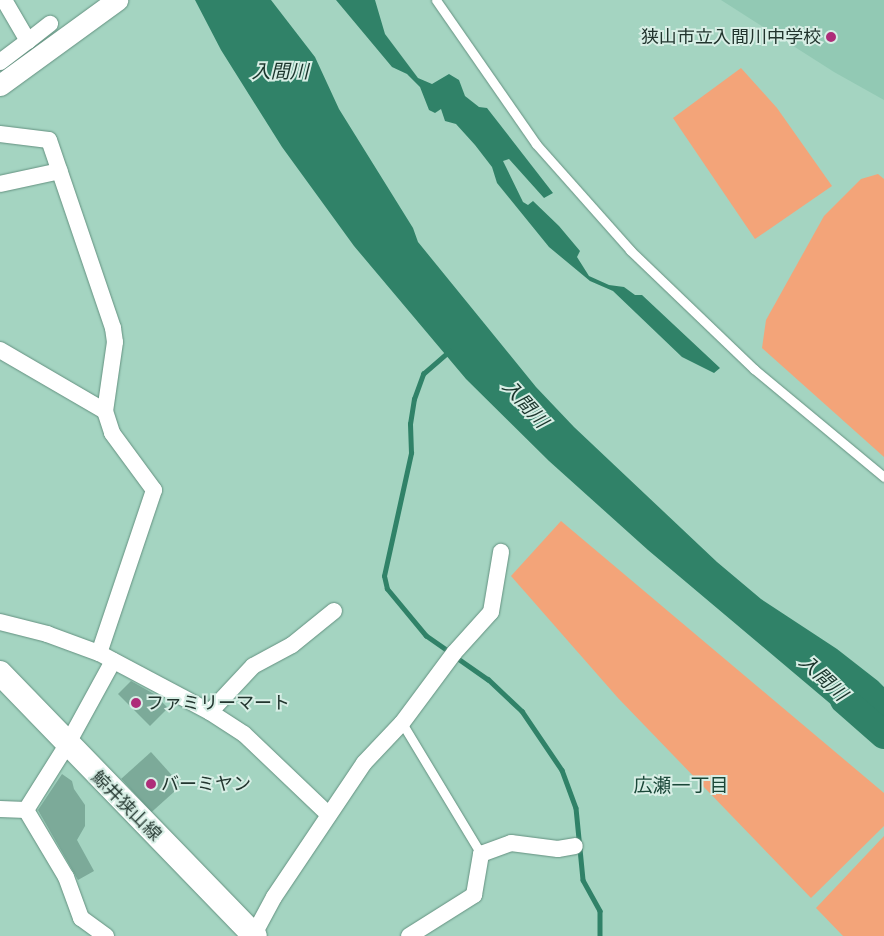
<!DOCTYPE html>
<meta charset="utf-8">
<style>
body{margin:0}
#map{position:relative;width:884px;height:936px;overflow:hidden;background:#a4d4c1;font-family:Rubik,"Noto Sans JP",sans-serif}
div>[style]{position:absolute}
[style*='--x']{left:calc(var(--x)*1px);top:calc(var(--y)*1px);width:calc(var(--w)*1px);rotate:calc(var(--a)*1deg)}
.built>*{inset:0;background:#92c9b4}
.green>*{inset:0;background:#f3a479}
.water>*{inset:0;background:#308268}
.stream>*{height:4.5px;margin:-2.25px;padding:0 2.25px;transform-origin:2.25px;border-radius:2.25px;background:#308268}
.river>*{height:28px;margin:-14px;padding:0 14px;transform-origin:14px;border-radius:14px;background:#308268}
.building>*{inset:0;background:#7caa99;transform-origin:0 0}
.roads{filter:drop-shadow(0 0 1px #649180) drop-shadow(0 0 1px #649180)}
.service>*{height:9px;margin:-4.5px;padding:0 4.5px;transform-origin:4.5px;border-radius:4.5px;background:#fff}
.minor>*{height:16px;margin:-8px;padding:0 8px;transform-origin:8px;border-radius:8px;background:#fff}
.tertiary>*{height:21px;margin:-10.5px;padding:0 10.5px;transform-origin:10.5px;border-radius:10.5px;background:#fff}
.secondary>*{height:24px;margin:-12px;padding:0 12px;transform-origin:12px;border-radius:12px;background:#fff}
.dots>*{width:14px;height:14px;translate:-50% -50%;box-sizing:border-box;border:2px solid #d7eee5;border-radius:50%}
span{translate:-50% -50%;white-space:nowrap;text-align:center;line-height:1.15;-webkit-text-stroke:4px #d7eee5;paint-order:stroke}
.poi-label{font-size:18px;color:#22352e}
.right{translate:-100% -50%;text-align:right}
.left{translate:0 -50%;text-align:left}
.street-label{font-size:18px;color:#22352e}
.water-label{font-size:19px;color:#1a342b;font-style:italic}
.neighbourhood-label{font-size:19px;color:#1a4738}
</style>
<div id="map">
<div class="built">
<div style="clip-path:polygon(721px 0,884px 0,884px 100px,834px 72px)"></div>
</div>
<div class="green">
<div style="clip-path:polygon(741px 68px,777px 108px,832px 186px,755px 239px,673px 118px)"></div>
<div style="clip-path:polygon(878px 174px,884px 179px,884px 457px,762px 348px,766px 320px,824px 216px,861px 179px)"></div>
<div style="clip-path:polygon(561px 521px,884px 793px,884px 826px,811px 898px,618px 698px,511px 576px)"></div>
<div style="clip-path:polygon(884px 836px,884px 936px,843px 936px,816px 908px)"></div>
</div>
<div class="water">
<div style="clip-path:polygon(195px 0,271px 0,315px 57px,339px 109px,413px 228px,418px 242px,536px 387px,574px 427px,717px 562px,761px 599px,837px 649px,878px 681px,884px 687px,884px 733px,849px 708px,843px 707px,839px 711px,648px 550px,549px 461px,466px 379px,354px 246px,282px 147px,221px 50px)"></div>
<div style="clip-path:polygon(336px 0,375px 0,385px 34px,418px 78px,432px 84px,449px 74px,459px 80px,465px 96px,479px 107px,487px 108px,553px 193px,544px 198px,509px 159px,503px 161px,523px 202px,528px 205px,533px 201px,559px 226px,580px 251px,577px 257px,589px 276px,609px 285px,624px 287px,635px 295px,642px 295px,720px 368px,714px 373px,682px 357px,613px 291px,590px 281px,549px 247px,497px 183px,492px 167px,475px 145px,456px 124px,445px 121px,441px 109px,435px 113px,429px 110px,420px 87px,407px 74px,392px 67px)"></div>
</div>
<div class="stream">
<div style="--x:449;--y:652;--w:28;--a:-145"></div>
<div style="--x:426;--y:636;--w:61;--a:-129.7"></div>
<div style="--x:387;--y:589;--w:13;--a:-103"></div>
<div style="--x:384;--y:576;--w:126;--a:-77.6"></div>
<div style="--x:411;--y:453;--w:29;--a:-92"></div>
<div style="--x:410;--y:424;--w:25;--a:-81"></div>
<div style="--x:414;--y:399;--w:27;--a:-70"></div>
<div style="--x:423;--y:374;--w:35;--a:-41"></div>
<div style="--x:456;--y:657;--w:39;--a:35"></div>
<div style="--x:488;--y:679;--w:47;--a:43.3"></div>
<div style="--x:522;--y:711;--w:71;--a:55.9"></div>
<div style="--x:562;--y:770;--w:40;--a:69.8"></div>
<div style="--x:576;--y:808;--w:72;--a:84.4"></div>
<div style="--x:583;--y:880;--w:35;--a:61"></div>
<div style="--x:600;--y:911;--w:25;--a:90"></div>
</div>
<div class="river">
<div style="--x:844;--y:700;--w:53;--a:41.2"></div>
</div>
<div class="building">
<div style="clip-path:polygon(131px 681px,154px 694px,168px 708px,150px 726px,118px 694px)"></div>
<div style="left:151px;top:752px;width:45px;height:40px;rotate:48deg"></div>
<div style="clip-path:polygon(62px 774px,72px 781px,74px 789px,85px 805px,85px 826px,77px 840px,94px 871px,78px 880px,38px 810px)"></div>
</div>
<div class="roads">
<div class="service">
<div style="--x:436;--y:0;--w:175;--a:55.2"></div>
<div style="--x:536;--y:144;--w:142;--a:48.4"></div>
<div style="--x:630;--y:250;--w:172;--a:43.8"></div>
<div style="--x:754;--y:369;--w:169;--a:39.7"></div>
<div style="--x:402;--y:723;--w:153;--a:58.9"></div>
</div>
<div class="minor">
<div style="--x:28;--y:41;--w:28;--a:-38"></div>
<div style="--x:0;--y:62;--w:35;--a:-37"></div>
<div style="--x:28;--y:41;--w:48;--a:-120.3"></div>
<div style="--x:0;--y:134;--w:49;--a:7"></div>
<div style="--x:49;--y:140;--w:199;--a:71.2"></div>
<div style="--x:113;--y:328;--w:14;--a:82"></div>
<div style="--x:115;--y:342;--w:70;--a:98.2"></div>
<div style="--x:105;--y:411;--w:23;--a:72"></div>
<div style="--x:112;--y:433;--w:71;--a:53.6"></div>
<div style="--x:154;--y:490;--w:172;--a:108.6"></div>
<div style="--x:0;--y:184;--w:61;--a:-12.2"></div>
<div style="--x:0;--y:350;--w:121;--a:30.2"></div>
<div style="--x:0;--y:622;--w:49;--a:14.3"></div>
<div style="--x:47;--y:634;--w:55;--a:20.1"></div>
<div style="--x:99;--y:653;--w:126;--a:28"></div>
<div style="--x:210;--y:712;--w:40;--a:32.9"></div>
<div style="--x:244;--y:734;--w:117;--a:43.6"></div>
<div style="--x:210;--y:712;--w:63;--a:-46.9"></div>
<div style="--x:253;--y:666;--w:44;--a:-28.3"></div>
<div style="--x:292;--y:645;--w:54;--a:-39"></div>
<div style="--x:0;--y:809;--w:26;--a:2"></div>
<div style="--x:26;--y:810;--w:78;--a:59.2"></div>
<div style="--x:66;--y:877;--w:44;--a:69.9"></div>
<div style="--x:81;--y:918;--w:31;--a:36"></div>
<div style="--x:26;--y:810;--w:77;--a:-57.8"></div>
<div style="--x:67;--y:745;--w:96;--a:-61.3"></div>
<div style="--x:253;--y:936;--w:44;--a:-61.7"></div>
<div style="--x:274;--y:897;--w:161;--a:-56.1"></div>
<div style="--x:364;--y:763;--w:55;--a:-46.5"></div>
<div style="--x:402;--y:723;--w:87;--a:-53.4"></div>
<div style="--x:454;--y:653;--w:55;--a:-47.9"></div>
<div style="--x:491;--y:612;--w:61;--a:-80.5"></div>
<div style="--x:409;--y:936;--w:77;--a:-32.2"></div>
<div style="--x:474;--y:895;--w:42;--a:-80.3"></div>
<div style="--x:481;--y:854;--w:32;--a:-20"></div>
<div style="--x:511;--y:843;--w:47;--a:7.3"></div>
<div style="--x:558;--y:849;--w:17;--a:-10"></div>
</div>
<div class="tertiary">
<div style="--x:0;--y:85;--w:145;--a:-36"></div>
</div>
<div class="secondary">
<div style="--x:0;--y:673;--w:366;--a:45.9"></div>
</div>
</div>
<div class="dots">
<div style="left:831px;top:37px;background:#ae2d79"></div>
<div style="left:136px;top:703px;background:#ae2d79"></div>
<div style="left:151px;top:784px;background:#ae2d79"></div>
</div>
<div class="poi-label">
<span class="right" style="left:821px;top:37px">狭山市立入間川中学校</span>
<span class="left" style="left:146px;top:703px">ファミリーマート</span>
<span class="left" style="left:161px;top:784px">バーミヤン</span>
</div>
<div class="street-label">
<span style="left:126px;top:806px;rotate:45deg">鯨井狭山線</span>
</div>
<div class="water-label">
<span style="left:280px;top:72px">入間川</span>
<span style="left:525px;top:404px;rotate:48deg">入間川</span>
<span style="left:823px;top:678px;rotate:43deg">入間川</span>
</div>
<div class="neighbourhood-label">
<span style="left:681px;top:786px">広瀬一丁目</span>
</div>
</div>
